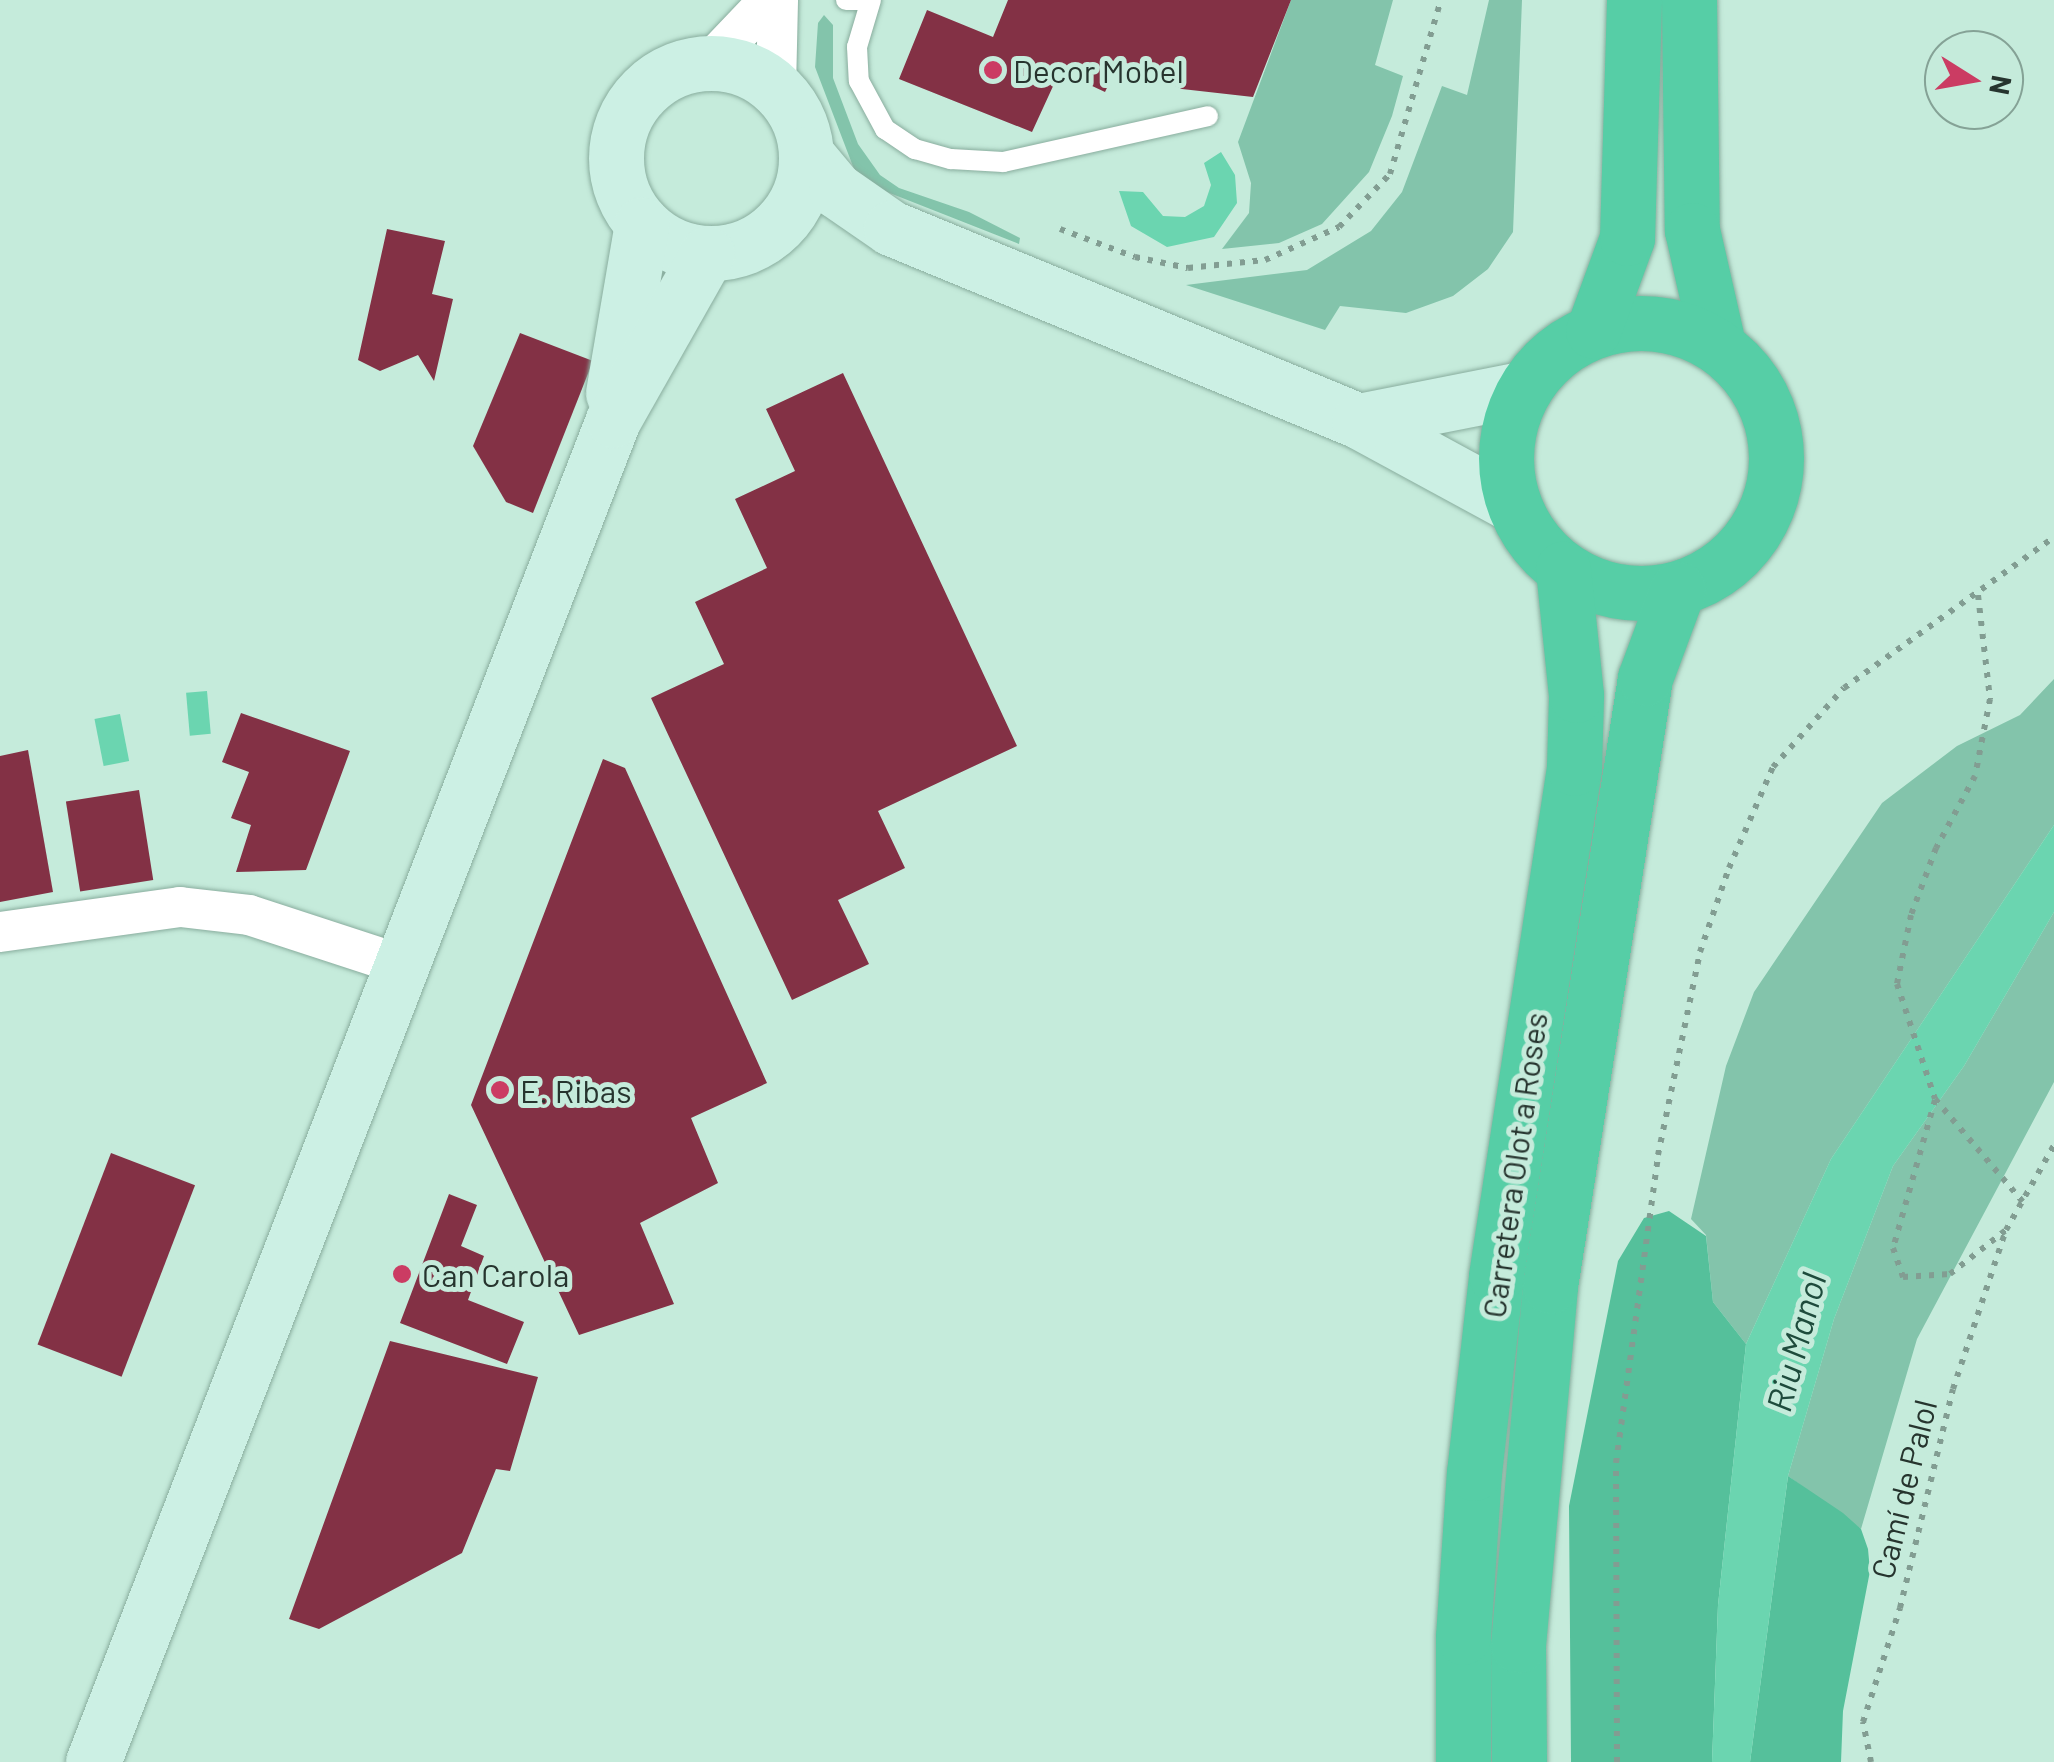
<!DOCTYPE html>
<meta charset="utf-8">
<style>
body{margin:0}
#map{position:relative;width:2054px;height:1762px;overflow:hidden;background:#c5ebdb;font-family:Barlow,sans-serif}
div>[style]{position:absolute}
[style*='--x']{left:calc(var(--x)*1px);top:calc(var(--y)*1px);width:calc(var(--w)*1px);rotate:calc(var(--a)*1deg)}
.green>*{inset:0;background:#83c4ab}
.forest>*{inset:0;background:#55c09b}
.water>*{inset:0;background:#6bd5b0;transform-origin:0 0}
.building>*{inset:0;background:#833145;transform-origin:0 0}
.path>*{height:6px;margin-top:-3px;transform-origin:0;background:repeating-linear-gradient(90deg,#829d92 0 5px,transparent 0 13px)}
.roads{filter:drop-shadow(0 0 2px #89ad9e) drop-shadow(0 0 2px #89ad9e)}
.lane>*{height:20px;margin:-10px;padding:0 10px;transform-origin:10px;border-radius:10px;background:#fff}
.street>*{height:40px;margin:-20px;padding:0 20px;transform-origin:20px;border-radius:20px;background:#fff}
.secondary>*{height:55px;margin:-27.5px;padding:0 27.5px;transform-origin:27.5px;border-radius:27.5px;background:#ccf0e4}
.secondary>.ring{margin:-27.5px;padding:0;box-sizing:content-box;background:none;border:55px solid #ccf0e4;border-radius:50%}
.highway>*{height:55px;margin:-27.5px;padding:0 27.5px;transform-origin:27.5px;border-radius:27.5px;background:#56cea6}
.highway>.ring{margin:-27.5px;padding:0;box-sizing:content-box;background:none;border:55px solid #56cea6;border-radius:50%}
.dots>*{width:28px;height:28px;translate:-50% -50%;box-sizing:border-box;border:5px solid #c5ebdb;border-radius:50%}
span{translate:-50% -50%;white-space:nowrap;text-align:center;line-height:1.15;-webkit-text-stroke:10px #c5ebdb;paint-order:stroke}
.poi-label{font-size:32px;color:#26342e}
.left{translate:0 -50%;text-align:left}
.street-label{font-size:32px;color:#26342e}
.water-label{font-size:35px;color:#1e4b3c;font-style:italic}
.north{position:absolute;left:1924px;top:30px;width:100px;height:100px;box-sizing:border-box;background:#c5ebdb;border:2px solid #85a296;border-radius:50%;rotate:101deg;font-size:28px;font-weight:700;line-height:40px;text-align:center;color:#26342e}
.north::after{content:'';display:block;margin:auto;width:35px;height:45px;background:#cb3c63;clip-path:polygon(50% 0,100% 100%,50% 72%,0 100%)}
</style>
<div id="map">
<div class="green">
<div style="clip-path:polygon(1291px 0,1393px 0,1375px 65px,1403px 76px,1392px 116px,1369px 172px,1322px 224px,1279px 243px,1222px 249px,1249px 213px,1251px 183px,1238px 142px)"></div>
<div style="clip-path:polygon(1489px 0,1522px 0,1513px 232px,1488px 269px,1453px 296px,1406px 313px,1340px 306px,1325px 330px,1186px 285px,1307px 270px,1371px 231px,1402px 192px,1442px 86px,1467px 95px)"></div>
<div style="clip-path:polygon(824px 15px,833px 25px,833px 78px,858px 144px,880px 175px,899px 188px,969px 212px,1020px 238px,1019px 244px,882px 190px,854px 169px,815px 67px,818px 23px)"></div>
<div style="clip-path:polygon(2054px 679px,2054px 825px,1831px 1159px,1746px 1344px,1713px 1302px,1706px 1235px,1691px 1219px,1726px 1066px,1754px 992px,1882px 803px,1957px 746px,2020px 715px)"></div>
<div style="clip-path:polygon(2054px 912px,2054px 1082px,1917px 1339px,1861px 1529px,1788px 1476px,1834px 1319px,1893px 1166px,1964px 1066px)"></div>
</div>
<div class="forest">
<div style="clip-path:polygon(1669px 1211px,1706px 1236px,1713px 1302px,1746px 1344px,1718px 1605px,1712px 1762px,1571px 1762px,1569px 1506px,1618px 1261px,1644px 1218px)"></div>
<div style="clip-path:polygon(1788px 1476px,1843px 1513px,1861px 1529px,1868px 1549px,1870px 1571px,1843px 1711px,1841px 1762px,1750px 1762px)"></div>
</div>
<div class="water">
<div style="clip-path:polygon(1221px 152px,1235px 175px,1237px 203px,1214px 237px,1167px 247px,1131px 226px,1119px 191px,1143px 192px,1163px 216px,1185px 217px,1204px 206px,1211px 185px,1204px 163px)"></div>
<div style="left:207px;top:691px;width:43px;height:21px;rotate:85deg"></div>
<div style="left:120px;top:714px;width:48px;height:26px;rotate:79deg"></div>
<div style="clip-path:polygon(2054px 825px,2054px 912px,1964px 1066px,1893px 1166px,1834px 1319px,1788px 1476px,1750px 1762px,1712px 1762px,1718px 1605px,1746px 1344px,1831px 1159px)"></div>
</div>
<div class="building">
<div style="clip-path:polygon(1008px 0,1291px 0,1253px 97px,1182px 89px,1120px 60px,1105px 92px,1060px 71px,1032px 132px,899px 79px,927px 10px,993px 37px)"></div>
<div style="clip-path:polygon(387px 229px,445px 241px,432px 294px,453px 299px,434px 381px,418px 355px,380px 371px,358px 360px)"></div>
<div style="clip-path:polygon(520px 333px,593px 361px,533px 513px,506px 502px,473px 446px)"></div>
<div style="clip-path:polygon(843px 373px,1017px 746px,878px 811px,905px 868px,838px 900px,869px 964px,792px 1000px,651px 698px,724px 664px,695px 602px,767px 568px,735px 499px,795px 471px,766px 409px)"></div>
<div style="clip-path:polygon(241px 713px,350px 751px,306px 870px,236px 872px,251px 825px,231px 818px,249px 772px,222px 762px)"></div>
<div style="clip-path:polygon(28px 750px,53px 892px,0 902px,0 756px)"></div>
<div style="clip-path:polygon(603px 759px,625px 768px,767px 1083px,691px 1118px,718px 1183px,640px 1223px,674px 1304px,579px 1335px,471px 1105px)"></div>
<div style="left:139px;top:790px;width:91px;height:74px;rotate:81deg"></div>
<div style="left:111px;top:1153px;width:90px;height:205px;rotate:21deg"></div>
<div style="clip-path:polygon(449px 1194px,477px 1205px,461px 1246px,484px 1256px,468px 1300px,524px 1322px,507px 1364px,400px 1323px)"></div>
<div style="clip-path:polygon(390px 1341px,538px 1377px,510px 1471px,496px 1469px,462px 1553px,319px 1629px,289px 1619px)"></div>
</div>
<div class="path">
<div style="--x:1060;--y:229;--w:80;--a:20.5"></div>
<div style="--x:1135;--y:257;--w:54;--a:11.7"></div>
<div style="--x:1188;--y:268;--w:77;--a:-5.9"></div>
<div style="--x:1265;--y:260;--w:81;--a:-24"></div>
<div style="--x:1339;--y:227;--w:74;--a:-46.1"></div>
<div style="--x:1390;--y:174;--w:181;--a:-73.7"></div>
<div style="--x:1978;--y:595;--w:105;--a:83.4"></div>
<div style="--x:1990;--y:699;--w:78;--a:101"></div>
<div style="--x:1975;--y:776;--w:82;--a:118.4"></div>
<div style="--x:1936;--y:848;--w:72;--a:110.5"></div>
<div style="--x:1911;--y:915;--w:70;--a:101.5"></div>
<div style="--x:1897;--y:984;--w:121;--a:71.7"></div>
<div style="--x:1935;--y:1099;--w:135;--a:49.5"></div>
<div style="--x:1935;--y:1100;--w:154;--a:105.8"></div>
<div style="--x:1893;--y:1248;--w:31;--a:71"></div>
<div style="--x:1903;--y:1277;--w:47;--a:-3.7"></div>
<div style="--x:1950;--y:1274;--w:71;--a:-38.2"></div>
<div style="--x:2006;--y:1230;--w:98;--a:-60.5"></div>
<div style="--x:1617;--y:1762;--w:299;--a:-90.2"></div>
<div style="--x:1616;--y:1463;--w:311;--a:-82.2"></div>
<div style="--x:1658;--y:1155;--w:207;--a:-78.3"></div>
<div style="--x:1700;--y:952;--w:89;--a:-71"></div>
<div style="--x:1729;--y:868;--w:110;--a:-66.5"></div>
<div style="--x:1773;--y:767;--w:106;--a:-48.1"></div>
<div style="--x:1844;--y:688;--w:259;--a:-35.7"></div>
<div style="--x:1871;--y:1762;--w:41;--a:-101.3"></div>
<div style="--x:1863;--y:1722;--w:120;--a:-72"></div>
<div style="--x:1900;--y:1608;--w:225;--a:-76.4"></div>
<div style="--x:1953;--y:1389;--w:168;--a:-71.6"></div>
</div>
<div class="roads">
<div class="lane">
<div style="--x:846;--y:0;--w:12;--a:0"></div>
<div style="--x:871;--y:0;--w:49;--a:106.6"></div>
<div style="--x:857;--y:47;--w:34;--a:87"></div>
<div style="--x:859;--y:81;--w:55;--a:61.6"></div>
<div style="--x:885;--y:129;--w:36;--a:34"></div>
<div style="--x:915;--y:149;--w:37;--a:16"></div>
<div style="--x:951;--y:159;--w:52;--a:3.3"></div>
<div style="--x:1003;--y:162;--w:210;--a:-12.6"></div>
</div>
<div class="street">
<div style="--x:710;--y:62;--w:86;--a:-46.4"></div>
<div style="--x:776;--y:89;--w:89;--a:-88.7"></div>
<div style="--x:0;--y:932;--w:182;--a:-7.9"></div>
<div style="--x:180;--y:907;--w:69;--a:6.6"></div>
<div style="--x:249;--y:915;--w:161;--a:18.1"></div>
</div>
<div class="secondary">
<div class="ring" style="left:616px;top:63px;width:135px;height:135px"></div>
<div style="--x:806;--y:154;--w:47;--a:50.2"></div>
<div style="--x:836;--y:190;--w:67;--a:34.6"></div>
<div style="--x:891;--y:228;--w:506;--a:22.41"></div>
<div style="--x:1359;--y:421;--w:176;--a:28.5"></div>
<div style="--x:613;--y:393;--w:171;--a:-80.3"></div>
<div style="--x:1359;--y:421;--w:169;--a:-11.2"></div>
<div style="--x:93;--y:1762;--w:1439;--a:-68.82"></div>
<div style="--x:613;--y:420;--w:191;--a:-60.5"></div>
</div>
<div class="highway">
<div style="--x:1689;--y:0;--w:230;--a:89.3"></div>
<div style="--x:1692;--y:230;--w:117;--a:77.2"></div>
<div class="ring" style="left:1506px;top:323px;width:215px;height:215px"></div>
<div style="--x:1593;--y:331;--w:99;--a:-69.9"></div>
<div style="--x:1627;--y:238;--w:238;--a:-88.3"></div>
<div style="--x:1463;--y:1762;--w:125;--a:-90"></div>
<div style="--x:1463;--y:1637;--w:164;--a:-86.2"></div>
<div style="--x:1474;--y:1473;--w:198;--a:-83.6"></div>
<div style="--x:1496;--y:1276;--w:514;--a:-81.27"></div>
<div style="--x:1574;--y:768;--w:73;--a:-88.4"></div>
<div style="--x:1576;--y:695;--w:127;--a:-95.9"></div>
<div style="--x:1519;--y:1762;--w:117;--a:-90.5"></div>
<div style="--x:1518;--y:1645;--w:360;--a:-84.9"></div>
<div style="--x:1550;--y:1286;--w:615;--a:-81.12"></div>
<div style="--x:1645;--y:678;--w:95;--a:-69.7"></div>
</div>
</div>
<div class="dots">
<div style="left:993px;top:70px;background:#cb3c63"></div>
<div style="left:500px;top:1090px;background:#cb3c63"></div>
<div style="left:402px;top:1274px;background:#cb3c63"></div>
</div>
<div class="poi-label">
<span class="left" style="left:1013px;top:70px">Decor Mobel</span>
<span class="left" style="left:520px;top:1090px">E. Ribas</span>
<span class="left" style="left:422px;top:1274px">Can Carola</span>
</div>
<div class="street-label">
<span style="left:1514px;top:1165px;rotate:-82deg">Carretera Olot a Roses</span>
<span style="left:1903px;top:1489px;rotate:-76deg">Camí de Palol</span>
</div>
<div class="water-label">
<span style="left:1795px;top:1342px;rotate:-75deg">Riu Manol</span>
</div>
<div class="north">N</div>
</div>
